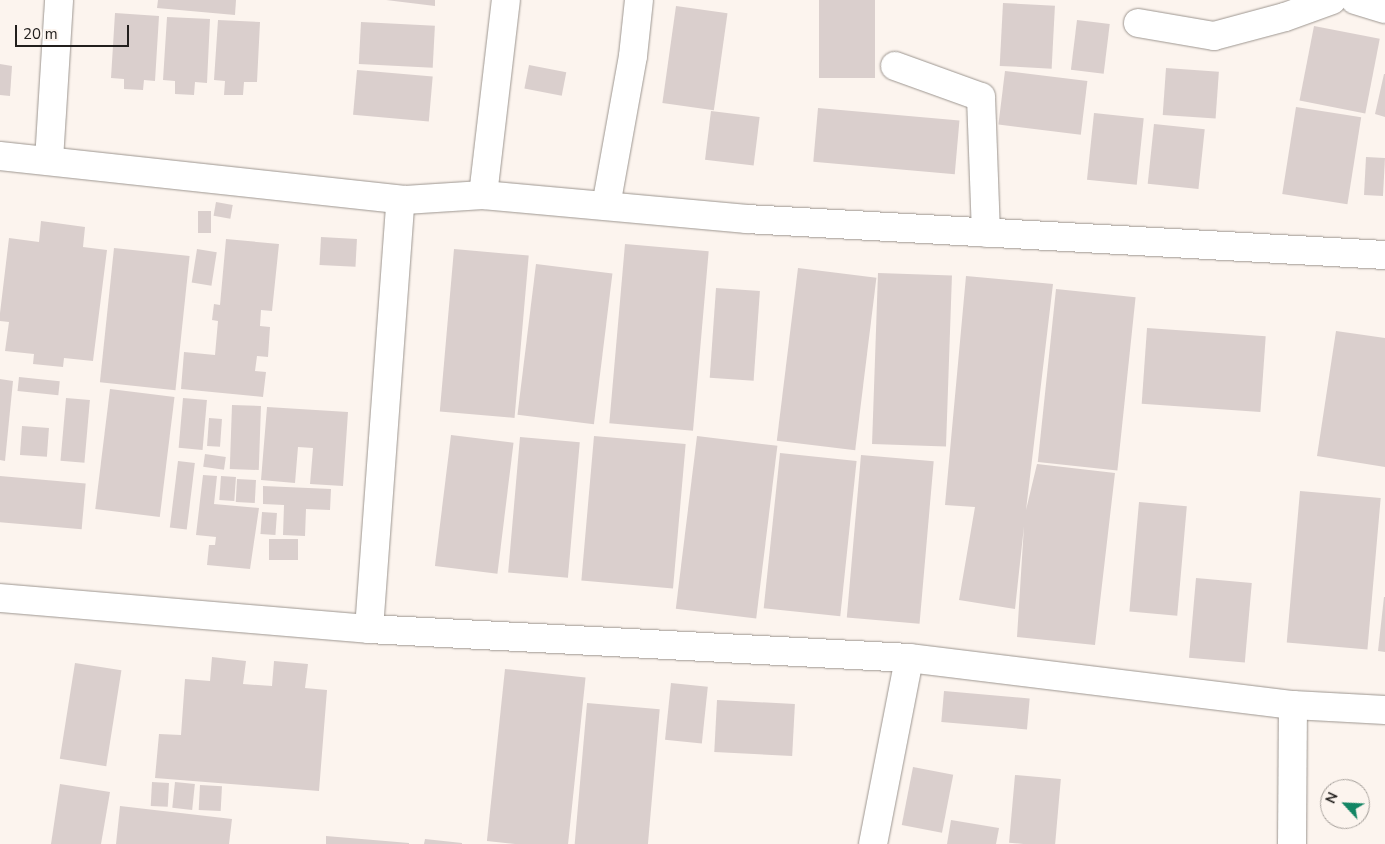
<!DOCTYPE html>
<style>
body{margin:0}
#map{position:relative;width:1385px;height:844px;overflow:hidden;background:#fcf4ee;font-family:"Nunito Sans",sans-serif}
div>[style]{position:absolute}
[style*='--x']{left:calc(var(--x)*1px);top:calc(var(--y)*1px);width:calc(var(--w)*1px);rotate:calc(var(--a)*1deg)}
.building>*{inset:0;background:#dacfcd;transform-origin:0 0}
.roads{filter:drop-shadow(0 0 1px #9d9690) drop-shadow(0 0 1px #9d9690)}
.minor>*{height:28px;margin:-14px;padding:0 14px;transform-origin:14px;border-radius:14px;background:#fff}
span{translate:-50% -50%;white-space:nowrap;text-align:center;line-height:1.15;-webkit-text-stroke:4px #fcf4ee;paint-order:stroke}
.north{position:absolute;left:1320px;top:779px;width:50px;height:50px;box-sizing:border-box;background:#fcf4ee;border:1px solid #a59f9a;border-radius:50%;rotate:295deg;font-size:14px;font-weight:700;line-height:20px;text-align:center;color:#221f1d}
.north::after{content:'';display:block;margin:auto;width:18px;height:22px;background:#138564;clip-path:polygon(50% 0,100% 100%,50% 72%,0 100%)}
.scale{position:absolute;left:15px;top:25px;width:114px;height:22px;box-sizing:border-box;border:2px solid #221f1d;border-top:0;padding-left:6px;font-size:15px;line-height:18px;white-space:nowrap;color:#221f1d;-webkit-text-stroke:4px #fcf4ee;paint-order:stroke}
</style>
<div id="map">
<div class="building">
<div style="clip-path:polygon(158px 0,236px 0,235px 15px,157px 8px)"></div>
<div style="clip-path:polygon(386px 0,435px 0,435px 6px)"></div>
<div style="left:819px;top:0;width:56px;height:78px"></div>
<div style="left:1003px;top:3px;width:52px;height:63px;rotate:3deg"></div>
<div style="left:676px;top:6px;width:52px;height:98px;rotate:8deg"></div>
<div style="clip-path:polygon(115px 13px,159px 16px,155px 81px,144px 80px,143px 90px,124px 89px,124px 79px,111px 78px)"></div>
<div style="clip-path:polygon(167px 17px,210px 19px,207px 83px,195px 82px,194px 95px,175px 94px,175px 81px,163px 80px)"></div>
<div style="clip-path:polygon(218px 20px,260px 22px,257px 82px,244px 82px,243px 95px,224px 95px,225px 81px,214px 80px)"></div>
<div style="left:1077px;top:20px;width:33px;height:50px;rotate:7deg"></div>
<div style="left:361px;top:22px;width:74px;height:42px;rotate:3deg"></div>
<div style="left:1314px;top:26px;width:67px;height:76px;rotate:11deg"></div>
<div style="clip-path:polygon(0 64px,12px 66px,10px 96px,0 95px)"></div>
<div style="left:529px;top:65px;width:38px;height:24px;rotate:11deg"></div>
<div style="left:1166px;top:68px;width:53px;height:47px;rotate:4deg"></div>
<div style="left:357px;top:70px;width:76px;height:45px;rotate:5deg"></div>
<div style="left:1005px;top:71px;width:83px;height:54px;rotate:7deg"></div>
<div style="clip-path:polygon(1384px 74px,1385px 74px,1385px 117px,1375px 114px)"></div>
<div style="left:1296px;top:107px;width:66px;height:88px;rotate:9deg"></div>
<div style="left:818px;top:108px;width:142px;height:54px;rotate:5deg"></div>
<div style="left:711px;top:111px;width:49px;height:49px;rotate:7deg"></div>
<div style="left:1094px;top:113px;width:50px;height:67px;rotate:6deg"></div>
<div style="left:1154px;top:124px;width:51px;height:60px;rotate:6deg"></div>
<div style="left:1366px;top:157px;width:19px;height:38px;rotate:3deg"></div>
<div style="left:216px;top:202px;width:17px;height:14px;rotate:10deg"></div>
<div style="left:198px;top:211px;width:13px;height:22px"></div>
<div style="clip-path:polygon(41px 221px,85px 227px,83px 247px,107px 250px,93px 361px,64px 358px,63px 367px,33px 364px,34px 354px,5px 351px,9px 322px,0 321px,0 313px,9px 238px,39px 242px)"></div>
<div style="left:321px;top:237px;width:36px;height:28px;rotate:3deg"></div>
<div style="clip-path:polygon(226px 239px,279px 244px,272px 311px,261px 310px,260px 326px,270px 327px,268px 357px,257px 356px,255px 371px,266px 372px,263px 397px,181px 389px,184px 352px,215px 355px,218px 321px,212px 320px,214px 304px,220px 305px)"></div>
<div style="left:625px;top:244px;width:84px;height:180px;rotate:5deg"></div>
<div style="left:114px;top:248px;width:76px;height:135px;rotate:6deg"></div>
<div style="left:197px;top:249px;width:20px;height:34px;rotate:9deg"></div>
<div style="left:454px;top:249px;width:75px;height:163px;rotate:5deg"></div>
<div style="left:536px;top:264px;width:77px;height:152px;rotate:7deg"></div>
<div style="left:798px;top:268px;width:79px;height:174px;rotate:7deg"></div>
<div style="left:878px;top:273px;width:74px;height:171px;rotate:2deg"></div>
<div style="clip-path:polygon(966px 276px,1053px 284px,1026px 510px,1037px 464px,1115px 473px,1095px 645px,1017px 637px,1024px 526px,1015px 609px,959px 600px,975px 507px,945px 505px)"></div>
<div style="left:716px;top:288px;width:44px;height:90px;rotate:4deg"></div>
<div style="left:1056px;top:289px;width:80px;height:174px;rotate:6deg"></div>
<div style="left:1147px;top:328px;width:119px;height:76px;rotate:4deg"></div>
<div style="clip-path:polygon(1336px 331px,1385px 338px,1385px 467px,1317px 456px)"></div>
<div style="left:19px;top:377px;width:41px;height:14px;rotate:6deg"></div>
<div style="clip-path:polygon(0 379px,13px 381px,5px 461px,0 460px)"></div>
<div style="left:110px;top:389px;width:65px;height:121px;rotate:7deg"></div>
<div style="left:66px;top:398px;width:24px;height:63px;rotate:5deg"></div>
<div style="left:183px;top:398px;width:24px;height:50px;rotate:5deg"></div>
<div style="left:232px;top:405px;width:29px;height:64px;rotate:2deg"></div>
<div style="clip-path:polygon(267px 407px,348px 412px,343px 486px,310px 484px,313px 448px,298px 447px,295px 483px,261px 480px)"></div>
<div style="left:209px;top:418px;width:13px;height:28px;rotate:4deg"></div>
<div style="left:22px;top:426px;width:27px;height:29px;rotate:4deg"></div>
<div style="left:451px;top:435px;width:63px;height:132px;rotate:7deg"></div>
<div style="left:594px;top:436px;width:92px;height:145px;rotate:5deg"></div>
<div style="left:697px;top:436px;width:81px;height:174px;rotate:7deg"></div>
<div style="left:520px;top:437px;width:60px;height:136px;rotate:5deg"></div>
<div style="left:780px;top:453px;width:77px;height:156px;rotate:6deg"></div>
<div style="left:205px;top:454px;width:21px;height:13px;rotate:8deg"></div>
<div style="left:861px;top:455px;width:73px;height:163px;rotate:5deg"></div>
<div style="left:178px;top:461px;width:17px;height:67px;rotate:7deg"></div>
<div style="clip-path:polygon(203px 475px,217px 476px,214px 504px,259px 508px,250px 569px,207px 565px,209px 545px,215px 545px,216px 537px,196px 535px)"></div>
<div style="left:0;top:476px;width:86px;height:46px;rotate:5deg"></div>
<div style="left:221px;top:476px;width:15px;height:24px;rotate:4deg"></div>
<div style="left:237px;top:479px;width:19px;height:23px;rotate:3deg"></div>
<div style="clip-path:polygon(263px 486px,331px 489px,330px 510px,306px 509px,305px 536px,283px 535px,284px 505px,263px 504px)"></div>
<div style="left:1300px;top:491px;width:81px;height:152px;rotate:5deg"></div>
<div style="left:1139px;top:502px;width:48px;height:110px;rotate:5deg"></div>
<div style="left:262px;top:512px;width:15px;height:22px;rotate:4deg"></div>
<div style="left:269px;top:539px;width:29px;height:21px"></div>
<div style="left:1196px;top:578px;width:56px;height:80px;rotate:5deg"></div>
<div style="clip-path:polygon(1384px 597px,1385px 597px,1385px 652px,1378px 651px)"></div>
<div style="clip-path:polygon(212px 657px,246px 661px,243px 684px,272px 686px,274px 661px,308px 664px,305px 688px,327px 690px,319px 791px,155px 778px,159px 734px,181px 735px,185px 679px,210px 681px)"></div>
<div style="left:75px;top:663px;width:47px;height:97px;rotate:9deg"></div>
<div style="left:505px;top:669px;width:81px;height:173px;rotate:6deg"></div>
<div style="left:671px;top:683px;width:37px;height:57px;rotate:6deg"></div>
<div style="left:944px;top:691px;width:86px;height:31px;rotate:5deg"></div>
<div style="left:717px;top:700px;width:78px;height:52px;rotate:3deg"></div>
<div style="left:587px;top:703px;width:73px;height:142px;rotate:5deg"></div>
<div style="left:913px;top:767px;width:41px;height:59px;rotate:11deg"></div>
<div style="left:1015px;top:775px;width:46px;height:68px;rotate:5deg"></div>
<div style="left:152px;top:782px;width:17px;height:24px;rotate:3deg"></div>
<div style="left:175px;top:782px;width:20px;height:26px;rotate:6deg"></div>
<div style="clip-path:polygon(60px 784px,110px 792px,101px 844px,51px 844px)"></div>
<div style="left:200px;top:785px;width:22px;height:25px;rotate:3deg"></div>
<div style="clip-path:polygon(120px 806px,232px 819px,229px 844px,116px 844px)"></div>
<div style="clip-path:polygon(951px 820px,999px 828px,996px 844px,947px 844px)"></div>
<div style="clip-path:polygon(326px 836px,409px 843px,409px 844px,326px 844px)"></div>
<div style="clip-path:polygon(425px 839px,462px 843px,462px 844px,424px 844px)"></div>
</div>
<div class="roads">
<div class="minor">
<div style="--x:1355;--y:0;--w:31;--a:17"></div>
<div style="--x:1138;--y:23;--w:77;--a:9.7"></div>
<div style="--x:1214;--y:36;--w:73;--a:-15"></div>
<div style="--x:1285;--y:17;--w:50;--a:-19.9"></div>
<div style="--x:895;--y:66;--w:91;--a:19.8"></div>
<div style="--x:981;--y:97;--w:136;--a:87.9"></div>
<div style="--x:0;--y:156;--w:407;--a:6.2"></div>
<div style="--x:405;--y:200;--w:78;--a:-3.7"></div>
<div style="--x:483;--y:195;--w:265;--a:5.2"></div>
<div style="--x:747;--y:219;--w:639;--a:3.23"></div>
<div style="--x:49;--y:160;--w:160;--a:-86.4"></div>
<div style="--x:483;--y:195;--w:196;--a:-83.3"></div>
<div style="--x:606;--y:206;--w:152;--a:-79.8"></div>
<div style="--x:633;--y:56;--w:56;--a:-83.9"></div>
<div style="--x:0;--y:598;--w:370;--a:4.8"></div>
<div style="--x:369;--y:629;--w:541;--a:3.07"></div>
<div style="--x:909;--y:658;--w:387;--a:7"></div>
<div style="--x:1293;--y:705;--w:92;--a:3.1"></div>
<div style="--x:369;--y:629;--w:423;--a:-85.8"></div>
<div style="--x:400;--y:207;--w:9;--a:-54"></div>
<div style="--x:873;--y:844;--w:189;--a:-79"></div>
<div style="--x:1292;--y:844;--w:139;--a:-89.6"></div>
</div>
</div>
<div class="north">N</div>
<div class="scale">20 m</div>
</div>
